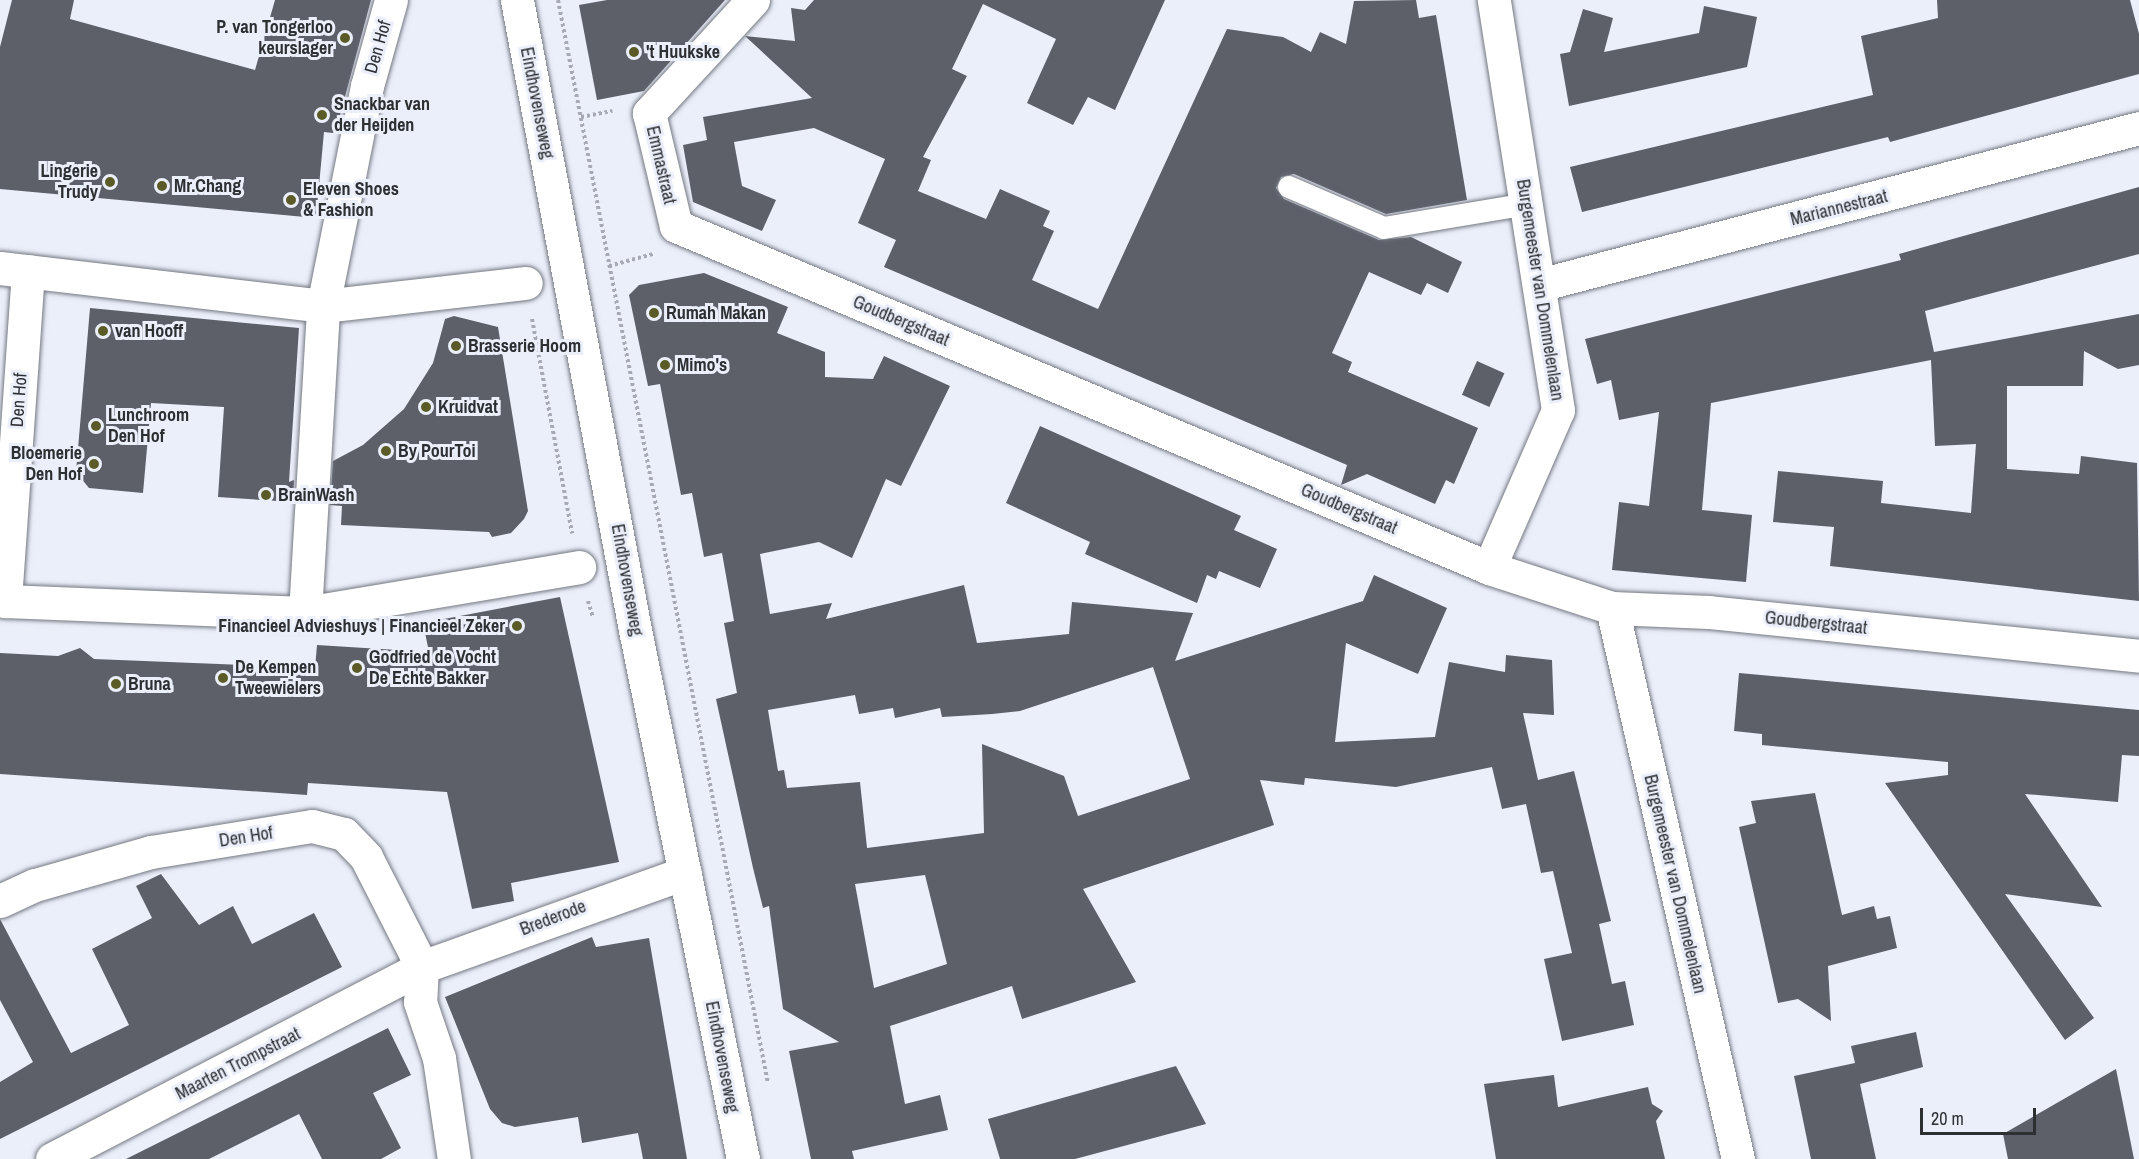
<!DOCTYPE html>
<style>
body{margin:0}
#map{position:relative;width:2139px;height:1159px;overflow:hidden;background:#ebeffa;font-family:"Archivo Narrow",sans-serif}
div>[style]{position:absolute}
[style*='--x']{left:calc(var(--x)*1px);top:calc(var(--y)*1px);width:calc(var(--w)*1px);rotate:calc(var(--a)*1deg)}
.building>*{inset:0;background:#5d6069;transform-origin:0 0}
.path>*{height:4px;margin-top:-2px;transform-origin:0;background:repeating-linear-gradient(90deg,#a7aab2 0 3px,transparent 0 6px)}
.roads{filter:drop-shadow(0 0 2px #747881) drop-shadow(0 0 2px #747881)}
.lane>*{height:22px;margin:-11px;padding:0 11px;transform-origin:11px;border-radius:11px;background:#fff}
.street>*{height:33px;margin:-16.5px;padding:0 16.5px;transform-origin:16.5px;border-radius:16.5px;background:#fff}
.secondary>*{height:33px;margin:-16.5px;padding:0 16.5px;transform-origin:16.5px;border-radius:16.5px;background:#fff}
.dots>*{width:16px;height:16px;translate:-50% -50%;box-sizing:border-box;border:3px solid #ebeffa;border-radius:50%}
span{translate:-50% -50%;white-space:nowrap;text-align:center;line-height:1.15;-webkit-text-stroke:6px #ebeffa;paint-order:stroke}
.poi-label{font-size:18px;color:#2d2f33;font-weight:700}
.right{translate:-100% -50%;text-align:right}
.left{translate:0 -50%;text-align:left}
.street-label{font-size:18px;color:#2d2f33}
.scale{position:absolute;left:1920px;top:1108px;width:116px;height:27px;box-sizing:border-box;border:3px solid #2d2f33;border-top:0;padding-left:8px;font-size:18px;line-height:21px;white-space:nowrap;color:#2d2f33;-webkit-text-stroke:4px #ebeffa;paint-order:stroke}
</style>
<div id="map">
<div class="building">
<div style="clip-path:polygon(12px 0,74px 0,70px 19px,255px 70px,275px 0,371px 0,339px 119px,333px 133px,324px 132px,316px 218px,0 189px,0 47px)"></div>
<div style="clip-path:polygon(607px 0,725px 0,644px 91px,597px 100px,579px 5px)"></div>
<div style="clip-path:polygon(814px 0,1165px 0,1115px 110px,1088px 97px,1073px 125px,1027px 103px,1056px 39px,983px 4px,952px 69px,967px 76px,923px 157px,931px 160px,918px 191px,986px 219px,1000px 189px,1050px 211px,1043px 226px,1054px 231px,1032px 280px,1098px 309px,1227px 29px,1283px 37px,1311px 52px,1320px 32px,1346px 44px,1354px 1px,1416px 0,1419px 18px,1436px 15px,1467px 200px,1386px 214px,1294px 174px,1281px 177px,1276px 188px,1284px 199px,1379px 240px,1411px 237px,1462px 262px,1448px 293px,1427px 283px,1421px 295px,1369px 272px,1332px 353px,1352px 362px,1348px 372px,1478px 428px,1454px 484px,1446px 480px,1435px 504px,1367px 474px,1341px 485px,1347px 465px,884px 267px,896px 240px,858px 223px,885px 159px,814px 128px,734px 142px,742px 186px,776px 200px,762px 231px,693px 202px,683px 145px,707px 140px,703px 117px,812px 98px,745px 36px,795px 41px,791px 8px,805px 10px)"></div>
<div style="clip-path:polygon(1937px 0,2130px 0,2139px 34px,2139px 74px,1890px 142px,1888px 137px,1582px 212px,1570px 167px,1873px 95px,1861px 36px,1938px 18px)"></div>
<div style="clip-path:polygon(1704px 6px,1757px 17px,1747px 67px,1569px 106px,1560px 54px,1570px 52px,1583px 9px,1613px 18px,1604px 52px,1699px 33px)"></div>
<div style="clip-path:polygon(2139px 187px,2139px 254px,1925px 311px,1934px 352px,2139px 314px,2139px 365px,2118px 369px,2084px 351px,2083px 386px,2007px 386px,2007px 469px,2079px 474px,2081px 456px,2137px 463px,2139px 601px,1830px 566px,1834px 527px,1773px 522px,1778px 471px,1883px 481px,1881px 503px,1971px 513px,1976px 444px,1935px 446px,1931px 360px,1711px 403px,1702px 510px,1752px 515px,1746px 582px,1612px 570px,1619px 502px,1649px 506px,1659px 412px,1619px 420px,1611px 380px,1597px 384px,1585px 339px,1901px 260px,1899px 254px)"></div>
<div style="clip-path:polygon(evenodd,704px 273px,788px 307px,777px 333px,825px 352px,825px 377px,873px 379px,884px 356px,950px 386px,901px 486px,886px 479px,852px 558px,819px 542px,760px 554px,770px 614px,832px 603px,826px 619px,964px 585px,977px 643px,1069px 634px,1072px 602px,1193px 613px,1175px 661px,1363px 601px,1374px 575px,1447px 608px,1418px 674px,1346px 643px,1335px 742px,1435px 737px,1449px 662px,1505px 672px,1506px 655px,1552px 660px,1554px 715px,1523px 713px,1538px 780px,1574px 771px,1611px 921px,1599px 924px,1612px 984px,1625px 981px,1634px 1025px,1562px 1041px,1544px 959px,1572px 953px,1553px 871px,1541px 873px,1526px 804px,1502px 809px,1492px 767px,1396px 787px,1305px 778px,1304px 785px,1260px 780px,1274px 825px,1083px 889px,1136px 982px,1022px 1019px,1012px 986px,890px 1026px,905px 1104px,940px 1095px,948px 1130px,852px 1151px,854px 1159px,811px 1159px,789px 1051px,839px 1042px,783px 1009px,769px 906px,763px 908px,753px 868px,716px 699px,737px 693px,724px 623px,734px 621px,722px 553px,704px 557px,692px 493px,681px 495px,660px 384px,648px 386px,629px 295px,639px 285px,704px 273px,1153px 667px,1190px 779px,1078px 816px,1064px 776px,982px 744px,984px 833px,867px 848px,860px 782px,787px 788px,784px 770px,778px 771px,768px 710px,855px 695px,859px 714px,893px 708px,895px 718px,940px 708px,942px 717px,992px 714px,1020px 711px,1153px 667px,704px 273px,925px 875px,947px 964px,874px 988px,855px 884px,925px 875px)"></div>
<div style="clip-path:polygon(90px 308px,299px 328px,289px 482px,294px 480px,293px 502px,218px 497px,224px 407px,151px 403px,143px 493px,89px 488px,76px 472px)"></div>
<div style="clip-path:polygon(454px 316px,498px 327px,528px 511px,524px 519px,511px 533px,492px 537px,489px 532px,341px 525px,342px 506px,330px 505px,333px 461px,363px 445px,404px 409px,433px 363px,445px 319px)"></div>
<div style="left:1477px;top:361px;width:30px;height:37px;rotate:24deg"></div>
<div style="clip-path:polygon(1040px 426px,1241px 516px,1234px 530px,1277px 549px,1260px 588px,1219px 571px,1216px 579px,1207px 575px,1197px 603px,1085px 554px,1090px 542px,1006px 503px)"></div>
<div style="clip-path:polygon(560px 597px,619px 862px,511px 883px,514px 901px,472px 909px,447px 792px,308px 783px,307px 795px,0 774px,0 653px,58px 656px,80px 648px,94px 659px,315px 668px,317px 645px,429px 652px,423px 623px)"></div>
<div style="clip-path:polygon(1739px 673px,2139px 710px,2139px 756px,2122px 755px,2118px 802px,2025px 794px,2102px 907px,2005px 894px,2094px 1018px,2065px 1040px,1885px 783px,1948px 775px,1948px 762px,1762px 745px,1762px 734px,1734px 731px)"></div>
<div style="clip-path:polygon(1815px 793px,1842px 915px,1874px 906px,1877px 919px,1890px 916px,1897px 948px,1828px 966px,1831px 1021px,1798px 999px,1778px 1003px,1739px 827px,1756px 823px,1751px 801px)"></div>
<div style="clip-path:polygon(161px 874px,199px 925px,233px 906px,252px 944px,314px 913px,342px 967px,0 1139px,0 1082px,33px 1062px,0 1000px,0 919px,71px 1053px,129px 1025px,92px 949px,152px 918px,136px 886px)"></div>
<div style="clip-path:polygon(592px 937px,596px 947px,649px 938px,687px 1159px,643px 1159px,638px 1133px,582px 1143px,578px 1117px,515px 1127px,502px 1123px,490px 1109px,445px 997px)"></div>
<div style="clip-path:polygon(388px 1028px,411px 1075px,373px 1093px,401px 1148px,381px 1159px,322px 1159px,299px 1114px,209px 1159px,126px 1159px)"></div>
<div style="clip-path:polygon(1916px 1032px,1923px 1067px,1860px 1084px,1876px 1159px,1811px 1159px,1794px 1076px,1855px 1063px,1851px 1046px)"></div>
<div style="clip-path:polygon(1176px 1066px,1206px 1124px,1075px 1159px,1000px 1159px,988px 1119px)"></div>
<div style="clip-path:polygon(2116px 1069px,2134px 1159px,2008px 1159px,2003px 1134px)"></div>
<div style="clip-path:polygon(1554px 1075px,1558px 1107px,1648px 1087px,1652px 1104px,1663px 1111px,1656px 1121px,1665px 1159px,1496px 1159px,1484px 1084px)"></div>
</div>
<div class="path">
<div style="--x:558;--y:0;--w:1103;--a:79.03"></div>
<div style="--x:581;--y:117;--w:32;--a:-11"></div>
<div style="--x:609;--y:266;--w:46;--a:-15.3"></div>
<div style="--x:532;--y:319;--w:218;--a:79.4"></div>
<div style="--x:588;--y:601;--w:17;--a:73"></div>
</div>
<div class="roads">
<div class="lane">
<div style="--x:1289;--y:187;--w:103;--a:23.3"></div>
<div style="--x:1384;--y:228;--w:145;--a:-9.5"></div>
</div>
<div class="street">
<div style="--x:753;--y:0;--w:154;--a:132.6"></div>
<div style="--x:649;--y:113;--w:116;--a:76.6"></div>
<div style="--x:676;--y:226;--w:882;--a:22.81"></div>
<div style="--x:1489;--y:568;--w:129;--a:18"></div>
<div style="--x:1612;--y:608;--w:97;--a:2.4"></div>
<div style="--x:1709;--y:612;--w:432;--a:5.8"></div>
<div style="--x:0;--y:268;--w:325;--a:6.7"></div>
<div style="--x:323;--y:306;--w:204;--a:-6.5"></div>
<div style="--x:28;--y:271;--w:331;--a:94"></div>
<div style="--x:5;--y:601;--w:300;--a:2.3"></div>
<div style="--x:305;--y:613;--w:278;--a:-9.5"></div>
<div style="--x:1539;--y:285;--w:620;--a:-14.66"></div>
<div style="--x:1489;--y:568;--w:172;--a:-66.4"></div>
<div style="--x:1558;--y:410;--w:415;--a:-98.9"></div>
<div style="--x:1612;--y:608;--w:565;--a:77.12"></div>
<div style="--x:305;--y:613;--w:308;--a:-86.6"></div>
<div style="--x:323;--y:306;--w:224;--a:-78.7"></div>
<div style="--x:367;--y:86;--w:89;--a:-74.4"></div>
<div style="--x:0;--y:901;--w:38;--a:-25"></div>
<div style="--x:35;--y:885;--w:121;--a:-15.9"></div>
<div style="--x:151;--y:852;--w:163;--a:-9.2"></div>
<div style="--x:312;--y:826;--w:33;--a:14"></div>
<div style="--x:344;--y:834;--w:32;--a:46"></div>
<div style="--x:366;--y:857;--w:123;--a:63"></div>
<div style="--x:422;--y:967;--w:35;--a:93"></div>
<div style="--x:420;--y:1002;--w:59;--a:71.3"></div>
<div style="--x:439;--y:1058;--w:102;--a:81.6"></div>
<div style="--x:52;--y:1159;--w:417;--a:-27.4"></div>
<div style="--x:422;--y:967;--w:279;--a:-19.7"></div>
</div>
<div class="secondary">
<div style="--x:517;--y:0;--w:641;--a:79.39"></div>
<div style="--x:635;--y:630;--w:540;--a:78.46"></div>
</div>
</div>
<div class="dots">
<div style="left:345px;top:38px;background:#5b5b28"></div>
<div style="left:634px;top:52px;background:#5b5b28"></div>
<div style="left:322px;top:115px;background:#5b5b28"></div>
<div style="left:110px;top:182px;background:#5b5b28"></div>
<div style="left:162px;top:186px;background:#5b5b28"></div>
<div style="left:291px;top:200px;background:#5b5b28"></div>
<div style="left:654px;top:313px;background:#5b5b28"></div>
<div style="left:103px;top:331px;background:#5b5b28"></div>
<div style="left:456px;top:346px;background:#5b5b28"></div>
<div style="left:665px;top:365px;background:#5b5b28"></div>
<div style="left:426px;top:407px;background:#5b5b28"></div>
<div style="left:96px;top:426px;background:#5b5b28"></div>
<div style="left:386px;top:451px;background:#5b5b28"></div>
<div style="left:94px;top:464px;background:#5b5b28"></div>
<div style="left:266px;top:495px;background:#5b5b28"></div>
<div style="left:517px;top:626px;background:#5b5b28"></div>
<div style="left:357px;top:668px;background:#5b5b28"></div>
<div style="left:223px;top:678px;background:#5b5b28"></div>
<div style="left:116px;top:684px;background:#5b5b28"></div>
</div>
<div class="poi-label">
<span class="right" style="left:333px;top:38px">P. van Tongerloo<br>keurslager</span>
<span class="left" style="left:646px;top:52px">'t Huukske</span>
<span class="left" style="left:334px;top:115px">Snackbar van<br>der Heijden</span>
<span class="right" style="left:98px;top:182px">Lingerie<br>Trudy</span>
<span class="left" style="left:174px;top:186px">Mr.Chang</span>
<span class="left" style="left:303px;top:200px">Eleven Shoes<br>&amp; Fashion</span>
<span class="left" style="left:666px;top:313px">Rumah Makan</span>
<span class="left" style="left:115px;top:331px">van Hooff</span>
<span class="left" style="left:468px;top:346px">Brasserie Hoom</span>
<span class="left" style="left:677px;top:365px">Mimo's</span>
<span class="left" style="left:438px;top:407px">Kruidvat</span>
<span class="left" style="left:108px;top:426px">Lunchroom<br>Den Hof</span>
<span class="left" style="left:398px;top:451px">By PourToi</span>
<span class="right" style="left:82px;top:464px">Bloemerie<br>Den Hof</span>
<span class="left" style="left:278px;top:495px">BrainWash</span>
<span class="right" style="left:505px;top:626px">Financieel Advieshuys | Financieel Zeker</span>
<span class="left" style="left:369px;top:668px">Godfried de Vocht<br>De Echte Bakker</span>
<span class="left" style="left:235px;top:678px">De Kempen<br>Tweewielers</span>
<span class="left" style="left:128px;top:684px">Bruna</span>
</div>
<div class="street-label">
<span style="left:378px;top:47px;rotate:-74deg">Den Hof</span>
<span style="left:537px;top:103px;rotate:79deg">Eindhovenseweg</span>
<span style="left:661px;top:165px;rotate:77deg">Emmastraat</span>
<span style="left:1839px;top:208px;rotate:-14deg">Mariannestraat</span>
<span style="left:1540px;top:290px;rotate:81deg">Burgemeester van Dommelenlaan</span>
<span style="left:901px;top:321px;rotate:23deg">Goudbergstraat</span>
<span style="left:19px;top:400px;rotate:-86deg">Den Hof</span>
<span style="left:1349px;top:509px;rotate:23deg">Goudbergstraat</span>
<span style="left:627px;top:580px;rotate:80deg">Eindhovenseweg</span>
<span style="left:1816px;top:623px;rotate:6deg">Goudbergstraat</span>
<span style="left:246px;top:837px;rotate:-9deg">Den Hof</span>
<span style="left:1675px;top:884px;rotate:77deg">Burgemeester van Dommelenlaan</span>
<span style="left:553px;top:918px;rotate:-21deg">Brederode</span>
<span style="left:722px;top:1057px;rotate:79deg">Eindhovenseweg</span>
<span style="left:238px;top:1064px;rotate:-27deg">Maarten Trompstraat</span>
</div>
<div class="scale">20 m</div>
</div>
